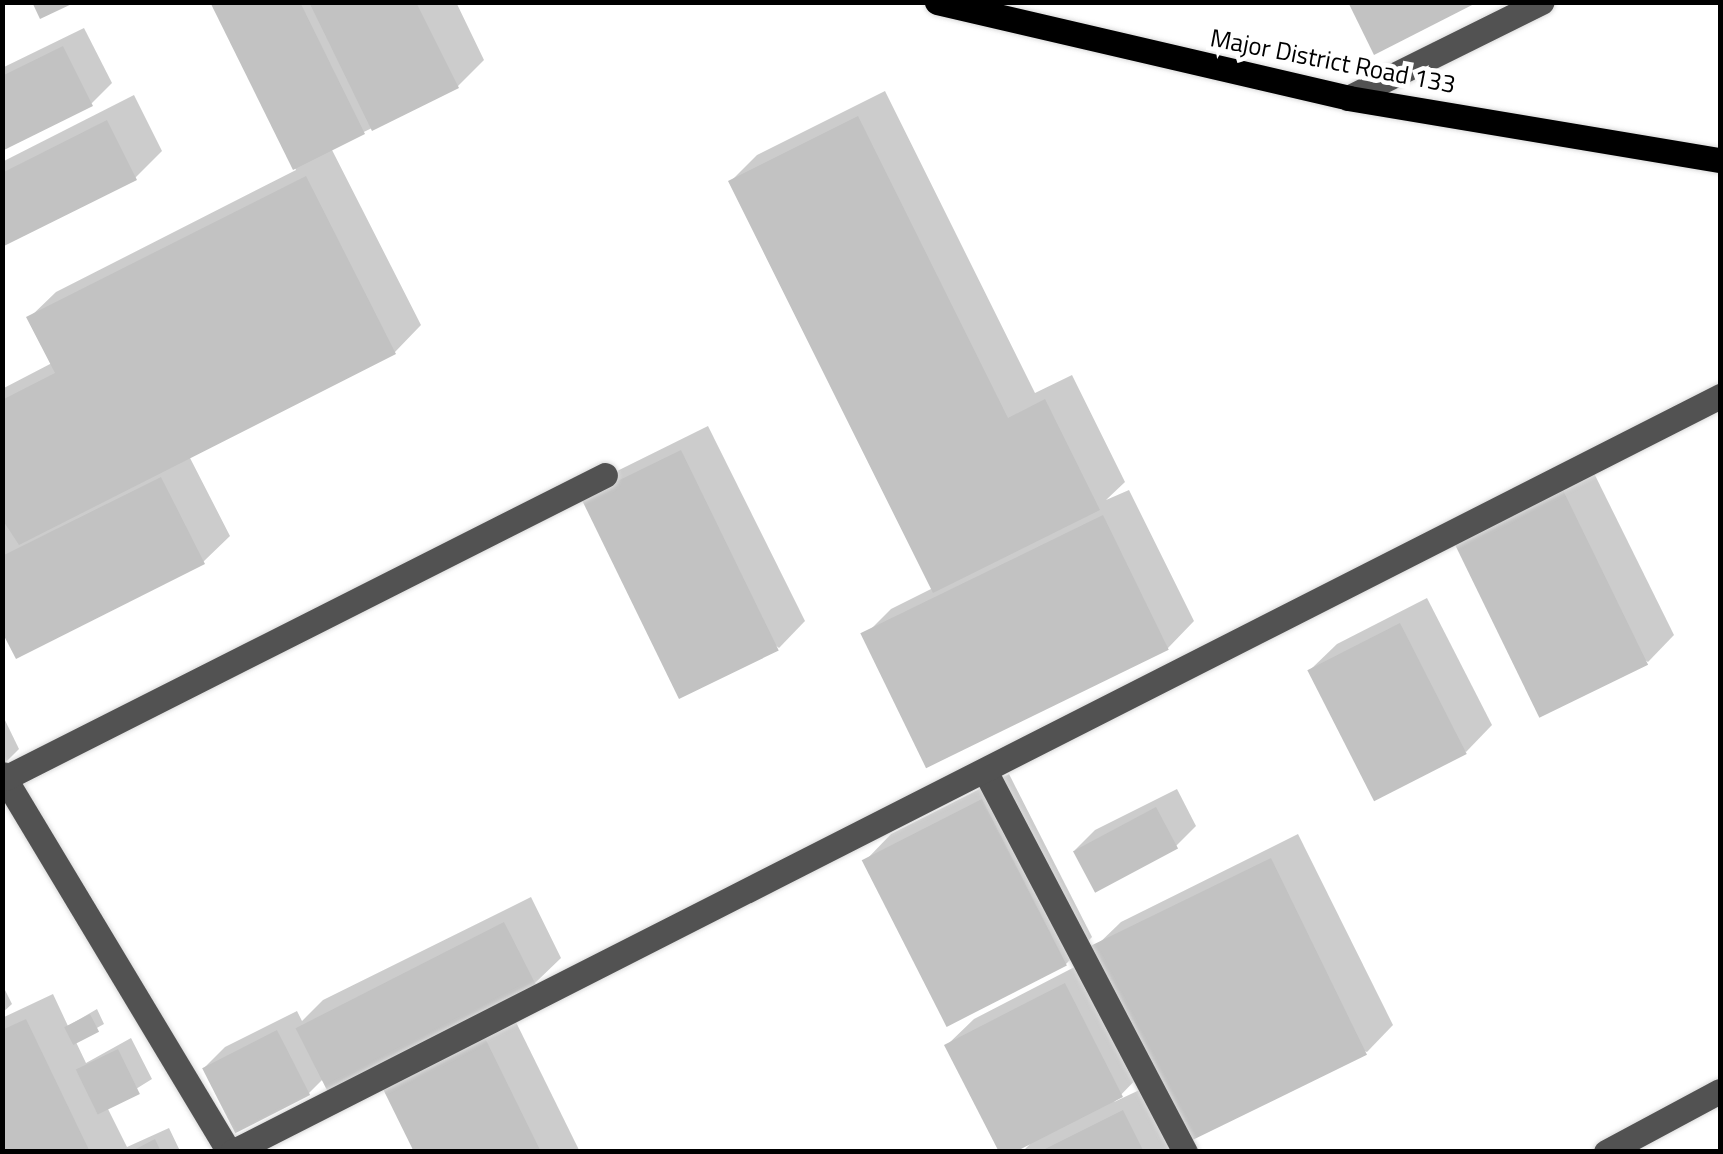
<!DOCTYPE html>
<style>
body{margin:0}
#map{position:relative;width:1723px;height:1154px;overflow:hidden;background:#fff;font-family:"Titillium Web",sans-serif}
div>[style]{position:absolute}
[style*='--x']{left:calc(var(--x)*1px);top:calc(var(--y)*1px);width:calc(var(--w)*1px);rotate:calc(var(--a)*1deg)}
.shadow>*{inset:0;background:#0003}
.building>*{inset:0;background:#c2c2c2;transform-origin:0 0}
.roads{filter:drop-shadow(0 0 2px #dbdbdb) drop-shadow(0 0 2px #dbdbdb)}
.minor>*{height:25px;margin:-12.5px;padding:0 12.5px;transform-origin:12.5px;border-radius:12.5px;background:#525252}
.major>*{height:25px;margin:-12.5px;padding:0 12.5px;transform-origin:12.5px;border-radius:12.5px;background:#000}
span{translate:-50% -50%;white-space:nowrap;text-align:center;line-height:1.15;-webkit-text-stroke:9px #fff;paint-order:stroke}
.street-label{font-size:25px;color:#000}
.frame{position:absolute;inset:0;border:5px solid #000;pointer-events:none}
</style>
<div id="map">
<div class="shadow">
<div style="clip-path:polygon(213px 2px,456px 2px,484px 60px,458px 86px,331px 148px,421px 325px,395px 352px,189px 456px,230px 536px,203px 562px,2px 627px,2px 389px,52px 363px,29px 318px,56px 292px,296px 170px)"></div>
<div style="clip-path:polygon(84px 28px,112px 83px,92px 103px,2px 148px,2px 68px)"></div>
<div style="clip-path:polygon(885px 91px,1035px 393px,1072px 375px,1125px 482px,1106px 500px,1129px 490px,1194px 621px,1168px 648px,929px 766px,864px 636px,891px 609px,933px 588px,731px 181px,757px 155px)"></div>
<div style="clip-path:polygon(134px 95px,162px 151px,135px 178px,2px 245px,2px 162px)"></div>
<div style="clip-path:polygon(708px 426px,805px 621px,779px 648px,585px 500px,611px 474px)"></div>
<div style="clip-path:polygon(1587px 459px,1674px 635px,1648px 662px,1455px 538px)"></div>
<div style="clip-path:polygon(1427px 598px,1492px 725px,1466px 752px,1310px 670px,1337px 644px)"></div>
<div style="clip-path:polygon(2px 714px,19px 749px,2px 766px)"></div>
<div style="clip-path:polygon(1009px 774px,1092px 937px,1066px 964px,948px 1024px,865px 861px,891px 834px)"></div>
<div style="clip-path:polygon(1177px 789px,1196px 826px,1176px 846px,1075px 850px,1095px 830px)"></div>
<div style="clip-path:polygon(1298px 834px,1393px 1025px,1367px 1052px,1094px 948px,1121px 922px)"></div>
<div style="clip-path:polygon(531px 897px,561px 958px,534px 984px,323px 1079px,309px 1093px,205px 1067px,225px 1047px,297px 1011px,302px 1021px,323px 1000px)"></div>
<div style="clip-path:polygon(1092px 958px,1147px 1068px,1114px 1102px,1150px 1085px,1183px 1152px,1022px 1152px,1032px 1142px,947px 1045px,974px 1019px)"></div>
<div style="clip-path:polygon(2px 984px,12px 1004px,2px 1013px)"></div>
<div style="clip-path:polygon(53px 994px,68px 1026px,97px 1009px,104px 1024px,75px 1040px,86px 1063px,131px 1038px,152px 1079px,107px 1107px,127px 1147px,169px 1128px,180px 1151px,2px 1152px,2px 1018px)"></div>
<div style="clip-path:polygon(512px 1014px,580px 1152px,417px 1152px,386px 1090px)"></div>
</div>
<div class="building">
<div style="clip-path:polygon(32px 2px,76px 2px,40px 19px)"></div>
<div style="clip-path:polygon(210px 2px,300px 2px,365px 134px,293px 170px)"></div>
<div style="clip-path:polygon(309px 2px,416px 2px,459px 88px,372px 131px)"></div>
<div style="clip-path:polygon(1348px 2px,1478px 2px,1374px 55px)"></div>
<div style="clip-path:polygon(63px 46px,93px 106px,2px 151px,2px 76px)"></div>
<div style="clip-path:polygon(858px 116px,1008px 418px,1045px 399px,1100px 510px,933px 593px,728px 181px)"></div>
<div style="clip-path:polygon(107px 120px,137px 180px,2px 247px,2px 173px)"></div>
<div style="clip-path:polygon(306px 176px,396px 354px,19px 545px,2px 519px,2px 400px,55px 373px,26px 317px)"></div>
<div style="left:681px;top:450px;width:223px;height:111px;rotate:64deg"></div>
<div style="clip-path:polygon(161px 477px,205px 564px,16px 659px,2px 632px,2px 556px)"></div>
<div style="left:1560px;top:484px;width:201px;height:121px;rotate:64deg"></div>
<div style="left:1103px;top:515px;width:150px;height:270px;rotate:64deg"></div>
<div style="left:1400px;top:623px;width:147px;height:104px;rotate:63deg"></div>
<div style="left:982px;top:799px;width:187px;height:135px;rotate:63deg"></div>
<div style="left:1156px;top:807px;width:47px;height:94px;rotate:62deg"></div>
<div style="left:1271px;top:858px;width:219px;height:201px;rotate:64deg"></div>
<div style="left:504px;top:922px;width:72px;height:234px;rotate:63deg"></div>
<div style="clip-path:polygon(1065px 983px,1123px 1097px,1015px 1152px,999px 1152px,944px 1045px)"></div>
<div style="left:90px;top:1014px;width:20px;height:29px;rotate:63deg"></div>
<div style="clip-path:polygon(26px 1019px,90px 1152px,2px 1152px,2px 1030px)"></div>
<div style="left:277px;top:1030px;width:73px;height:84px;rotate:63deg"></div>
<div style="clip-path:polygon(485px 1038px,541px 1152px,414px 1152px,383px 1089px)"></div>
<div style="left:118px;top:1049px;width:50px;height:47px;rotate:64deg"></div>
<div style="clip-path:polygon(1123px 1110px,1144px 1152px,1039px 1152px)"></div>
<div style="clip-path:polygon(155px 1139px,161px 1152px,130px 1152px)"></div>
</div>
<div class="roads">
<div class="minor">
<div style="--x:1348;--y:98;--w:216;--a:-26.4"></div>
<div style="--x:985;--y:771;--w:430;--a:62.3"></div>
<div style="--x:2;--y:774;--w:441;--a:59"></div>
<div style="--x:5;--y:778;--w:672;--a:-26.79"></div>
<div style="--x:232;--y:1152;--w:1669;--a:-26.93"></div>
<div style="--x:1606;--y:1152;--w:129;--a:-28.2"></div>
</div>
<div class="major">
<div style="--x:937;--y:2;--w:422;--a:13.1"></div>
<div style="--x:1348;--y:98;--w:377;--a:9.5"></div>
</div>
</div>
<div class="street-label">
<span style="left:1333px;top:61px;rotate:11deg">Major District Road 133</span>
</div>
<div class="frame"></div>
</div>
